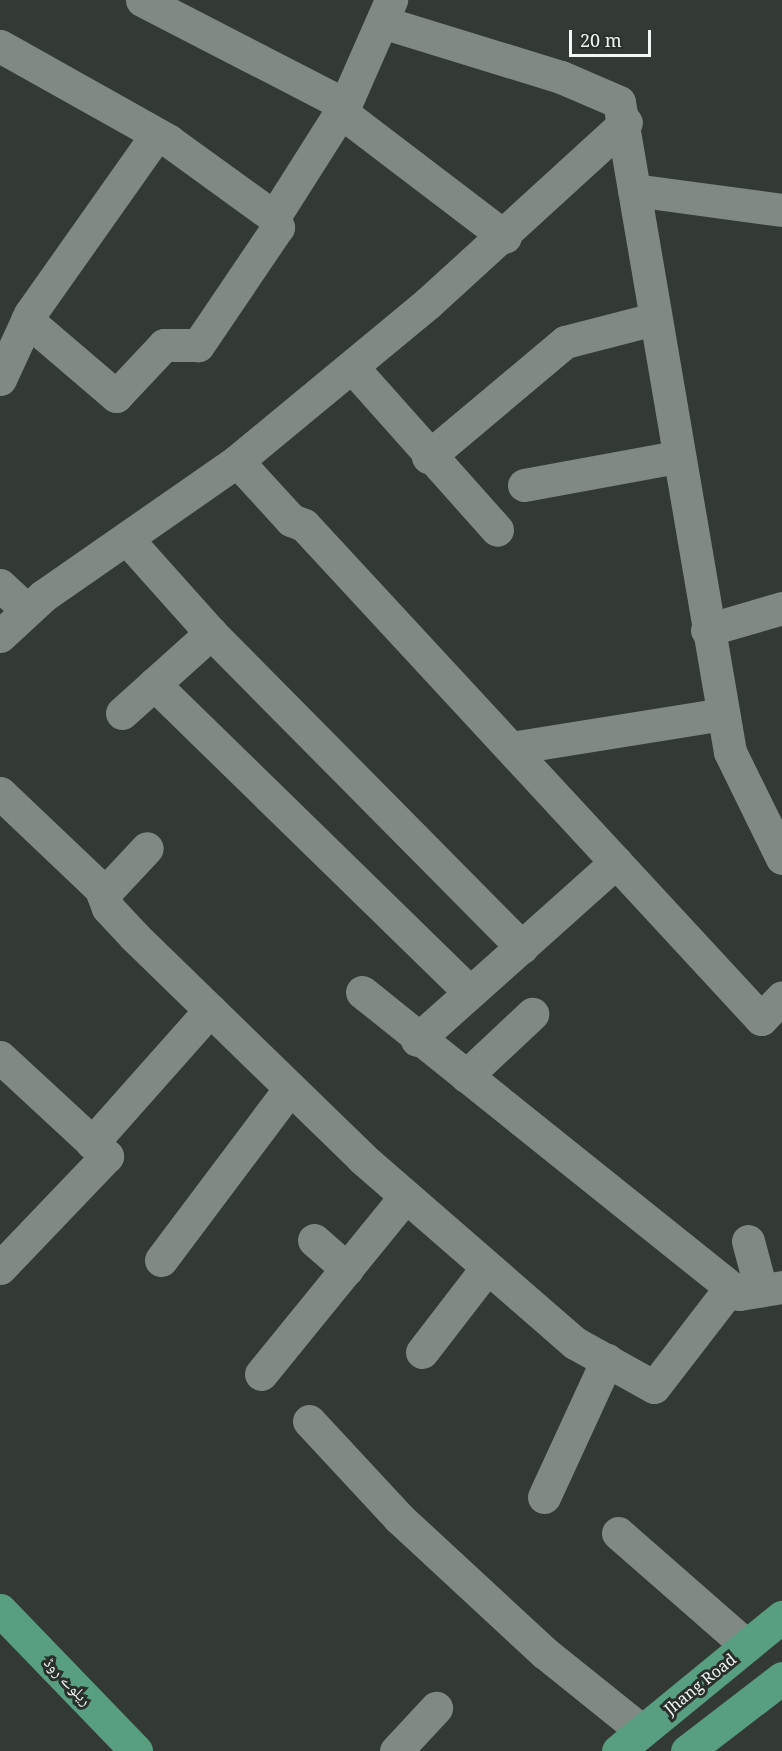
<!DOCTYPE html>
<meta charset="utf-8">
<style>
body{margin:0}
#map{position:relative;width:782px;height:1751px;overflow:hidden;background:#333a36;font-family:"Noto Serif","Noto Naskh Arabic",serif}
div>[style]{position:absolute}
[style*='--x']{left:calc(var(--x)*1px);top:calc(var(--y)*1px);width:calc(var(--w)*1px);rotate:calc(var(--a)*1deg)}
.minor>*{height:33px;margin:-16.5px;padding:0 16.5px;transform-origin:16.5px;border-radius:16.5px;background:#818984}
.major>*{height:33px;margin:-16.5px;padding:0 16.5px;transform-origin:16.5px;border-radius:16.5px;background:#589e81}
span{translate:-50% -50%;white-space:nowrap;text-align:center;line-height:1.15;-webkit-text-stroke:6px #29302c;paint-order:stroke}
.street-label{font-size:16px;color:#f2f6f4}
.scale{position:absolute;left:569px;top:30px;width:82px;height:27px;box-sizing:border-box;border:3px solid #f2f6f4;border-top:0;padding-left:8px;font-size:18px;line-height:21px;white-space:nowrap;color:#f2f6f4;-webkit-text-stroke:4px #29302c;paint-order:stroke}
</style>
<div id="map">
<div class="minor">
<div style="--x:142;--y:0;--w:229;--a:27.3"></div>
<div style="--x:382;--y:22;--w:187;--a:17.1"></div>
<div style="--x:561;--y:77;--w:63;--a:23.3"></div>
<div style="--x:619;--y:102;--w:659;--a:80.31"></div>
<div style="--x:730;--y:752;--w:118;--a:63.9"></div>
<div style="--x:0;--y:46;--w:194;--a:29.3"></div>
<div style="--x:169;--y:141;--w:130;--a:35.9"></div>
<div style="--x:274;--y:217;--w:11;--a:68"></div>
<div style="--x:278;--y:227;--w:143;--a:124.1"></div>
<div style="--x:198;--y:345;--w:34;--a:180"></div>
<div style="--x:164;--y:345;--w:70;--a:133.3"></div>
<div style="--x:116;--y:396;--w:117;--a:-139.5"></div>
<div style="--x:341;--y:112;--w:206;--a:37.3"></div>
<div style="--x:634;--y:190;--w:149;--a:7.7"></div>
<div style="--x:274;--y:217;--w:133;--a:-57.6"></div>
<div style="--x:345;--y:105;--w:115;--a:-66.3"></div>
<div style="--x:352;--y:367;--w:218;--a:48.3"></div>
<div style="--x:0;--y:379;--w:72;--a:-65.2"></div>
<div style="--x:30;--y:314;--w:220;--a:-54.8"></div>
<div style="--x:428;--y:457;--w:179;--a:-40"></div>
<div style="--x:565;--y:342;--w:92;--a:-14.5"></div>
<div style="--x:237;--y:461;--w:80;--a:47.5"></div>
<div style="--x:291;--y:520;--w:14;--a:21"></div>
<div style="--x:304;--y:525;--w:673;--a:47.23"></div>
<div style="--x:761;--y:1019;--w:30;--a:-46"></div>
<div style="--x:524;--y:485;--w:155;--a:-10.4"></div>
<div style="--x:127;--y:539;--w:126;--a:48.2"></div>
<div style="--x:211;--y:633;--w:442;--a:45.3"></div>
<div style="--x:0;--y:585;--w:37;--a:43"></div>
<div style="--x:707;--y:630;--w:78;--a:-16.3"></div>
<div style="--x:0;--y:636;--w:59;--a:-42.9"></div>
<div style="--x:43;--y:596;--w:236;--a:-34.8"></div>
<div style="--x:237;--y:461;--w:248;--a:-39.6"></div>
<div style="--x:428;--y:303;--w:268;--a:-42.4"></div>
<div style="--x:154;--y:684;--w:441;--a:44.3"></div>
<div style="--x:122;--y:713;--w:120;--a:-42"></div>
<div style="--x:511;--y:748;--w:215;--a:-9.1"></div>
<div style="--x:0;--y:793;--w:139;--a:43.5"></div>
<div style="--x:101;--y:889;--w:20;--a:70"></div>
<div style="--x:108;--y:908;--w:38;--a:47"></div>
<div style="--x:134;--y:936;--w:318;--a:44.2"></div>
<div style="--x:362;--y:1158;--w:282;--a:41"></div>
<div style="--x:575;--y:1343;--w:90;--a:29.1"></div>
<div style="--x:654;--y:1387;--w:126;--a:-52.4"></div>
<div style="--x:103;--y:895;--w:64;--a:-46.9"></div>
<div style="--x:362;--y:992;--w:483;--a:38.7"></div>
<div style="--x:739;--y:1294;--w:44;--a:-9.2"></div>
<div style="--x:417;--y:1040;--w:267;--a:-41.8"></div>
<div style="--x:0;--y:1057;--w:146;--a:42.8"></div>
<div style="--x:107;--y:1156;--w:155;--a:133.7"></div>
<div style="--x:466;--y:1076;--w:91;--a:-43.2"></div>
<div style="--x:92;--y:1143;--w:178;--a:-48.4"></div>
<div style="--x:314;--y:1240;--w:44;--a:41.3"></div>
<div style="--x:748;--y:1241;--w:51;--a:75.1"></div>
<div style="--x:161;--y:1260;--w:215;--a:-53.1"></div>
<div style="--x:422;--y:1352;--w:105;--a:-52.4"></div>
<div style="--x:261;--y:1374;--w:228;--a:-50.9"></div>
<div style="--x:309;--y:1421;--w:132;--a:47.1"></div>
<div style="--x:399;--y:1518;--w:199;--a:42.8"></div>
<div style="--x:545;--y:1653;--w:124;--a:38.8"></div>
<div style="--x:544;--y:1497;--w:151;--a:-65.3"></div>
<div style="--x:618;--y:1533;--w:171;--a:41.2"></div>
<div style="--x:396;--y:1751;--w:59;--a:-47.1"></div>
</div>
<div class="major">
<div style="--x:0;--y:1610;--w:196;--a:46"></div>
<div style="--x:618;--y:1751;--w:212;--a:-39.3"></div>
<div style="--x:687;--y:1751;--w:120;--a:-37.5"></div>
</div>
<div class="street-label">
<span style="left:68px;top:1681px;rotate:46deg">ریلوے روڈ</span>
<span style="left:700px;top:1684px;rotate:-39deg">Jhang Road</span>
</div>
<div class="scale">20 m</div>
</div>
